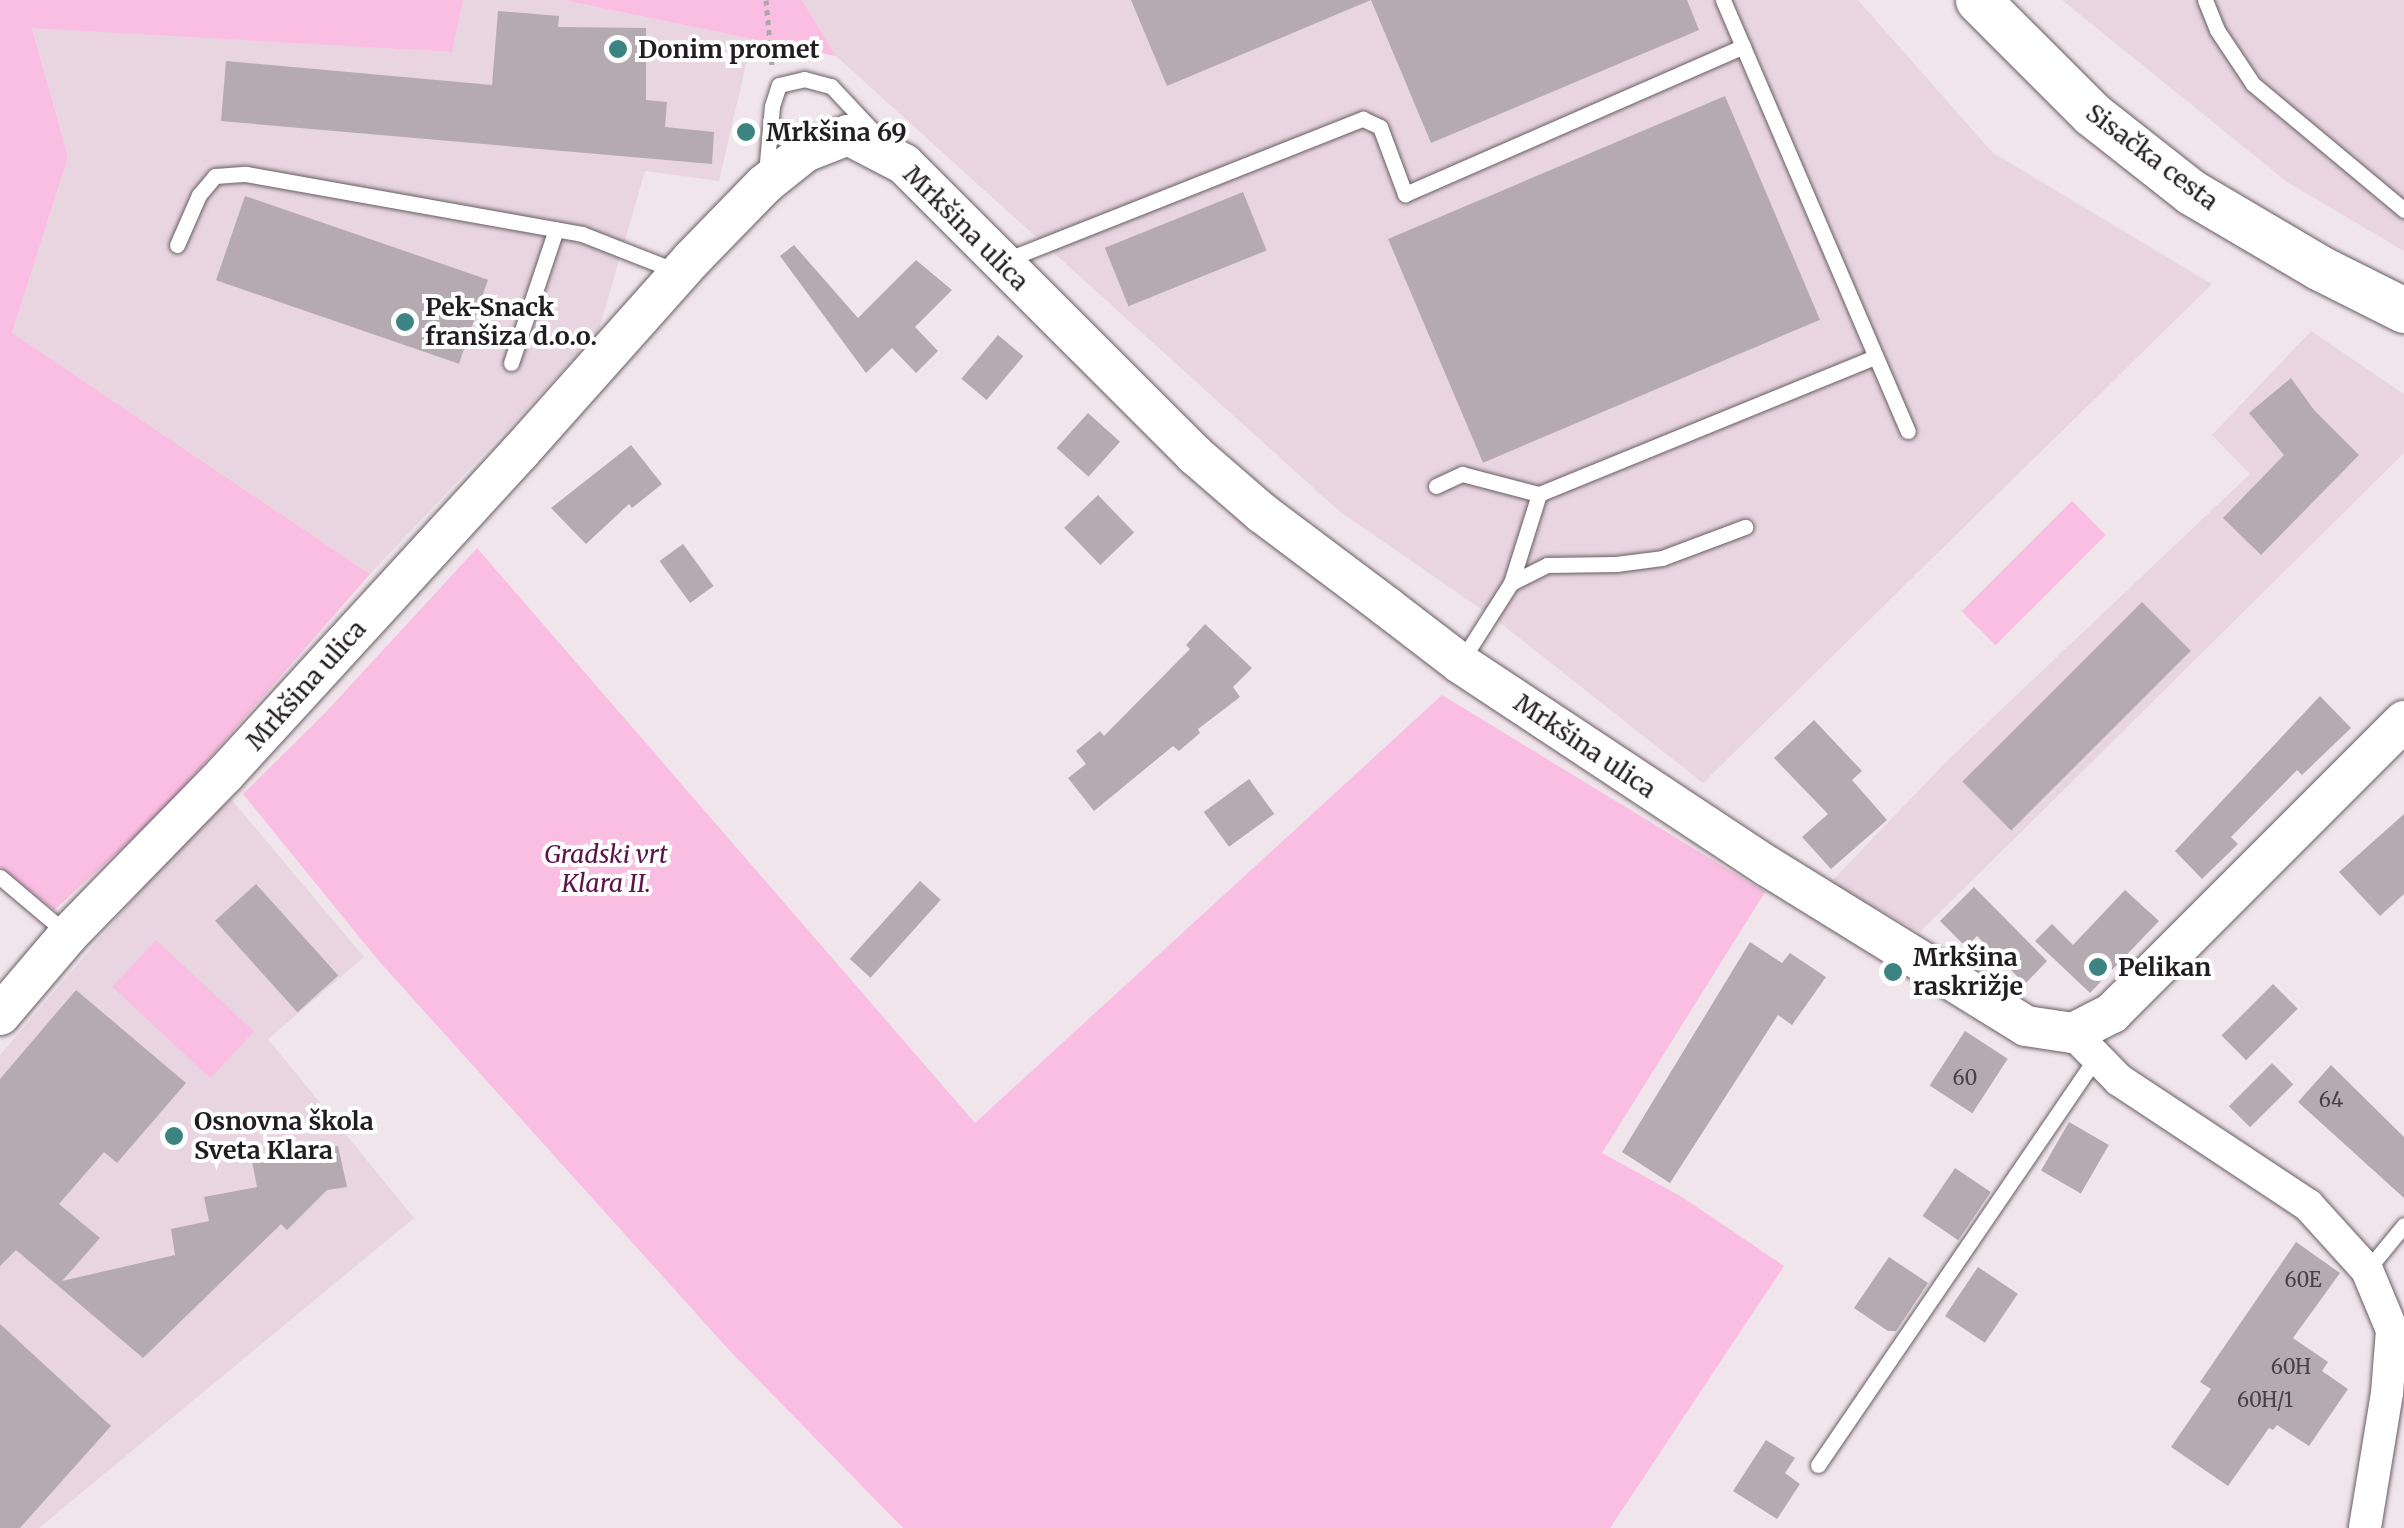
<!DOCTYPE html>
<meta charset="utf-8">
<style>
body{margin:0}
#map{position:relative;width:2404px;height:1528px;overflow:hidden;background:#f1e5ec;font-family:Merriweather,serif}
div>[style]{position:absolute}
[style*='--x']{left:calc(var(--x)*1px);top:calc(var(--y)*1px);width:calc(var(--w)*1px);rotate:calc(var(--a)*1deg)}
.built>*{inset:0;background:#e8d5e0}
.green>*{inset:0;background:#fabee3;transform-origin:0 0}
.building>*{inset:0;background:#b5aab0;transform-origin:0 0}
.path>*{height:5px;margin-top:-2.5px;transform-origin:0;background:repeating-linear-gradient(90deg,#afa5ab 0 5px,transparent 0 10px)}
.roads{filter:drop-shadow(0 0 2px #685e63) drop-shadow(0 0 2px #685e63)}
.service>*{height:15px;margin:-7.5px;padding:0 7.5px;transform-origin:7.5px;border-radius:7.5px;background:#fff}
.minor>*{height:32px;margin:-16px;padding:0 16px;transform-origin:16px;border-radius:16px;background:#fff}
.tertiary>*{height:40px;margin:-20px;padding:0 20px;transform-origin:20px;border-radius:20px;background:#fff}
.secondary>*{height:45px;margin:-22.5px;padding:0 22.5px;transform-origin:22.5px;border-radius:22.5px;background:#fff}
.dots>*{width:28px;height:28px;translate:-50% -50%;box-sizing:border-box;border:5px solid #fff;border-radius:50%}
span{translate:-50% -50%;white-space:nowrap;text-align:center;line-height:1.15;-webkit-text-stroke:8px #fff;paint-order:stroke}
.number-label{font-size:20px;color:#474044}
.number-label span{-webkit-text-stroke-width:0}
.poi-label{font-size:25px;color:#221d20;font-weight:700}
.left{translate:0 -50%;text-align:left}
.street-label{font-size:25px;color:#221d20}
.park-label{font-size:25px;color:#5c1347;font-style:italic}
</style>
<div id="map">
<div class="built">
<div style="clip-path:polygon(463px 0,563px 0,752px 39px,719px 181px,645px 171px,598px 333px,370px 574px,12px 333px,68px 157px,32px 27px,451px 52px)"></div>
<div style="clip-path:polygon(802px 0,1858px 0,1992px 152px,2212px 284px,1703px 783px,1494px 618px,1339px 511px,836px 56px)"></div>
<div style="clip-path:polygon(2062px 0,2404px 0,2404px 251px,2287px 182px)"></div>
<div style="clip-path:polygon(2311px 331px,2404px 394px,2404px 453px,1920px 932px,1830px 883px,1947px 761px,2250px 474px,2212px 435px)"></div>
<div style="clip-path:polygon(231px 799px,364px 957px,268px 1039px,414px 1218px,39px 1528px,0 1528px,0 1055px,179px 846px)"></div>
</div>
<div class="green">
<div style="clip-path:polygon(0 0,463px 0,452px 52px,32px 28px,68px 157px,12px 333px,370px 574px,163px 811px,54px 910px,0 867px)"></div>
<div style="clip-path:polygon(563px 0,802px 0,836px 56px,752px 39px)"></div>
<div style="left:2072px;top:501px;width:48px;height:156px;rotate:45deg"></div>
<div style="clip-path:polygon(477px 548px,975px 1123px,1442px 695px,1765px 892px,1602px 1153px,1682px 1197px,1784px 1266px,1610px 1528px,903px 1528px,729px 1350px,378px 960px,243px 794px,325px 713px)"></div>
<div style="left:156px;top:940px;width:134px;height:64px;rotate:43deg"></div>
</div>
<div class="building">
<div style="clip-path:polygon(1131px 0,1687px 0,1699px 30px,1431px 143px,1371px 0,1167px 86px)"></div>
<div style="clip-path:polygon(498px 11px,559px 16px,558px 27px,646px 28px,646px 100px,667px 102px,665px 127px,714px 132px,712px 164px,221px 121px,226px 61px,492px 85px)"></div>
<div style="left:1725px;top:96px;width:243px;height:366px;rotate:67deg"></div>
<div style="left:1243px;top:192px;width:63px;height:149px;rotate:68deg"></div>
<div style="left:245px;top:196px;width:257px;height:89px;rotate:19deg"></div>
<div style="clip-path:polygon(794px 245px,858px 318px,916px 260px,952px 290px,915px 327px,938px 351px,916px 373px,892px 348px,866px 373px,780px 256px)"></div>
<div style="left:998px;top:335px;width:33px;height:57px;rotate:40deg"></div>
<div style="clip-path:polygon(2291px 378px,2314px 410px,2359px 455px,2261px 555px,2223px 518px,2284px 455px,2249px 413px)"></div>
<div style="left:1088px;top:413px;width:43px;height:47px;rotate:42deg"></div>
<div style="clip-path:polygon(631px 445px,662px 484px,632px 508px,629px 504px,586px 544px,551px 508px)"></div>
<div style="left:1098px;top:495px;width:52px;height:47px;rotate:46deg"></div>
<div style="left:683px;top:544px;width:52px;height:29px;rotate:54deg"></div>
<div style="left:2142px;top:602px;width:69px;height:254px;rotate:45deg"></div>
<div style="clip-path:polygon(1205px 624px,1252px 668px,1233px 687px,1240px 697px,1198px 729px,1200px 733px,1179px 751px,1173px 746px,1094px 811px,1068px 778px,1086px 764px,1076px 751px,1100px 731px,1104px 736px,1190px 649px,1186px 645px)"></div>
<div style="clip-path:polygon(2320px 696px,2351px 728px,2302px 775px,2297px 770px,2231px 837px,2238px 844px,2202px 879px,2175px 851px)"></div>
<div style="clip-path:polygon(1814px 720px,1862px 771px,1852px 780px,1887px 820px,1831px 869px,1802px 837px,1828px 814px,1774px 758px)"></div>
<div style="left:1249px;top:779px;width:43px;height:56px;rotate:54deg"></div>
<div style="clip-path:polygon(2404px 814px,2404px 894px,2380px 916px,2339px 872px)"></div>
<div style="left:920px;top:881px;width:28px;height:105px;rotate:42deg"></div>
<div style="left:256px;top:884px;width:123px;height:55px;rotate:48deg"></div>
<div style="clip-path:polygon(1974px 887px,2047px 961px,2025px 984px,1977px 936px,1966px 947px,1940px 921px)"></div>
<div style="clip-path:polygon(2125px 890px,2159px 921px,2090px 993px,2035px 941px,2052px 924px,2073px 945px)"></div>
<div style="clip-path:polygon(1750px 942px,1782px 963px,1790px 953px,1826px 977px,1792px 1025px,1778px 1015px,1670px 1183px,1622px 1152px)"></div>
<div style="left:2273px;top:984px;width:35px;height:73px;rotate:45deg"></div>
<div style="clip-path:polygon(76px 990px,186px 1083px,117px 1163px,104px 1152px,59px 1204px,100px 1238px,62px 1281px,175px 1255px,171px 1229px,209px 1221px,204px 1197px,257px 1187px,252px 1161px,338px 1146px,347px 1187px,327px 1190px,287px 1230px,281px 1224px,143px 1358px,16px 1250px,0 1266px,0 1079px)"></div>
<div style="left:1965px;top:1031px;width:51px;height:65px;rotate:33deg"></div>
<div style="left:2272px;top:1063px;width:30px;height:61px;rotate:45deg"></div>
<div style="clip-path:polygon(2331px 1065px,2404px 1137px,2404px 1198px,2298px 1102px)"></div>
<div style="left:2069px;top:1122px;width:46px;height:56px;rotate:30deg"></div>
<div style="left:1955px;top:1168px;width:43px;height:58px;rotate:34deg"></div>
<div style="clip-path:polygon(2296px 1242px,2340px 1273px,2293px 1338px,2328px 1362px,2322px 1371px,2348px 1389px,2309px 1446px,2277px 1425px,2273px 1430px,2269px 1428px,2228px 1486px,2171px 1447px,2211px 1389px,2200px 1382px)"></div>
<div style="clip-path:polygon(1889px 1257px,1928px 1283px,1896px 1331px,1888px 1331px,1854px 1308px)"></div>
<div style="left:1978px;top:1267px;width:48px;height:59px;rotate:34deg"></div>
<div style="clip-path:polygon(0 1324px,111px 1426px,20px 1528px,0 1528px)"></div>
<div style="clip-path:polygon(1766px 1440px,1795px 1458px,1785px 1473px,1800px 1484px,1777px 1519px,1733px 1491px)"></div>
</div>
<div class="path">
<div style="--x:766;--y:0;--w:66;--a:84.8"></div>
</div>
<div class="roads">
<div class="service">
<div style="--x:1723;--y:0;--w:469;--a:66.8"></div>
<div style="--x:2205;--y:0;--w:32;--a:68"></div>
<div style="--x:2217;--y:30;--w:65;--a:56.3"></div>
<div style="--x:2253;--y:84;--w:197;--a:39.8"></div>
<div style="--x:766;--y:174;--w:68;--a:-85"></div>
<div style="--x:772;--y:106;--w:22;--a:-72"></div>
<div style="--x:779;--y:85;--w:26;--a:-13"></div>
<div style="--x:804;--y:79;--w:28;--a:15"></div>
<div style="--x:831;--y:86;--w:63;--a:46.9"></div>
<div style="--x:177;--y:245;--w:55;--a:-66.3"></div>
<div style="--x:199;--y:195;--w:25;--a:-50"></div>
<div style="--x:215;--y:176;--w:31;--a:-4"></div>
<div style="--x:246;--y:174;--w:341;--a:10.1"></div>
<div style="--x:582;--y:234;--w:104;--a:21.4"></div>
<div style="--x:1006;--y:260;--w:384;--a:-21.6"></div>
<div style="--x:1363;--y:119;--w:19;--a:25"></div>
<div style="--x:1380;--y:127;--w:72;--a:69.5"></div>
<div style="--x:1405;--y:194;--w:369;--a:-23.6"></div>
<div style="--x:511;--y:363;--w:141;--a:-71.4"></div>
<div style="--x:1436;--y:486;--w:29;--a:-25"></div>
<div style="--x:1462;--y:474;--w:80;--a:14.6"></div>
<div style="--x:1511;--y:583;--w:40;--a:-26.6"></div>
<div style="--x:1547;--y:565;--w:69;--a:-0.8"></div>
<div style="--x:1616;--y:564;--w:46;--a:-7.4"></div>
<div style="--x:1662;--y:558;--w:89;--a:-20.5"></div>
<div style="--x:1460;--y:663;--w:95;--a:-57.5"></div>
<div style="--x:1511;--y:583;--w:93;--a:-72.5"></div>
<div style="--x:1539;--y:494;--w:362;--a:-22.2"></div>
<div style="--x:0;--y:877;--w:85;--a:40.2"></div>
<div style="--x:2367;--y:1270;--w:58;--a:-50.6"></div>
<div style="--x:1818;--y:1465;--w:491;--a:-55.7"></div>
</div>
<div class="minor">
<div style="--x:2073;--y:1033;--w:66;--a:45.6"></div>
<div style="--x:2119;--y:1080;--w:227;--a:33.5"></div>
<div style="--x:2308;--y:1205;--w:88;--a:47.8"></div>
<div style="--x:2367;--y:1270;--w:65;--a:67.4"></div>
<div style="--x:2392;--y:1330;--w:63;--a:94.5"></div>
<div style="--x:2387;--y:1393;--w:137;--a:99.3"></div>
</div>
<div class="tertiary">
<div style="--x:0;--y:1015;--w:105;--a:-49.6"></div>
<div style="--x:68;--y:935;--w:225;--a:-45.7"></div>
<div style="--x:225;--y:774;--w:437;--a:-47.5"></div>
<div style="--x:520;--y:452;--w:257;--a:-48.3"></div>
<div style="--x:691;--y:260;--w:106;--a:-45.8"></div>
<div style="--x:765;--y:184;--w:51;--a:-38.7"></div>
<div style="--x:805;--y:152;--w:46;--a:-21.6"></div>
<div style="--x:848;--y:135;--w:63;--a:27.4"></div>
<div style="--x:904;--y:164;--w:412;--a:45"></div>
<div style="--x:1195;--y:455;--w:89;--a:40.9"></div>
<div style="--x:1262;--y:513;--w:156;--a:36.9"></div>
<div style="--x:1387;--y:607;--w:92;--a:37.5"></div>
<div style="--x:1460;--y:663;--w:368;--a:33.5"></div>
<div style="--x:1767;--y:866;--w:304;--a:31.7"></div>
<div style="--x:2026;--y:1026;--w:48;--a:8.5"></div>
<div style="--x:2073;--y:1033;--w:44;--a:-27.1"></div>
<div style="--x:2112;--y:1013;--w:413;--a:-45"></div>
</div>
<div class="secondary">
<div style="--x:1978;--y:0;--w:161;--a:45"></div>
<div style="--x:2092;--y:114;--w:126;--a:38.2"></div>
<div style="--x:2191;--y:192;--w:150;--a:30.5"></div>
<div style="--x:2320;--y:268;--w:94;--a:26.6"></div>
</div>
</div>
<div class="dots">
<div style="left:618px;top:49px;background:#3c8482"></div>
<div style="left:746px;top:132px;background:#3c8482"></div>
<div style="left:405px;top:322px;background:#3c8482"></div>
<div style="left:2098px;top:967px;background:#3c8482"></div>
<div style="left:1893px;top:972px;background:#3c8482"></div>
<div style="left:174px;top:1136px;background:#3c8482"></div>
</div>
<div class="number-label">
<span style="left:1965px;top:1077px">60</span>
<span style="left:2331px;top:1099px">64</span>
<span style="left:2303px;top:1279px">60E</span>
<span style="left:2291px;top:1366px">60H</span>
<span style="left:2265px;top:1399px">60H/1</span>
</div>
<div class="poi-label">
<span class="left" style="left:638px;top:49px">Donim promet</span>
<span class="left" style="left:766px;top:132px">Mrkšina 69</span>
<span class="left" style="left:425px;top:322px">Pek-Snack<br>franšiza d.o.o.</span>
<span class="left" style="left:1913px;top:972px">Mrkšina<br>raskrižje</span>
<span class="left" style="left:2118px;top:967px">Pelikan</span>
<span class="left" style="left:194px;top:1136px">Osnovna škola<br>Sveta Klara</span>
</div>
<div class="street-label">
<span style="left:2152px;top:157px;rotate:37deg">Sisačka cesta</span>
<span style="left:966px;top:228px;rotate:45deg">Mrkšina ulica</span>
<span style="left:306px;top:685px;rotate:-48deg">Mrkšina ulica</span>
<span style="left:1585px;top:746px;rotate:34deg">Mrkšina ulica</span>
</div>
<div class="park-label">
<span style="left:606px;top:869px">Gradski vrt<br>Klara II.</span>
</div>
</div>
